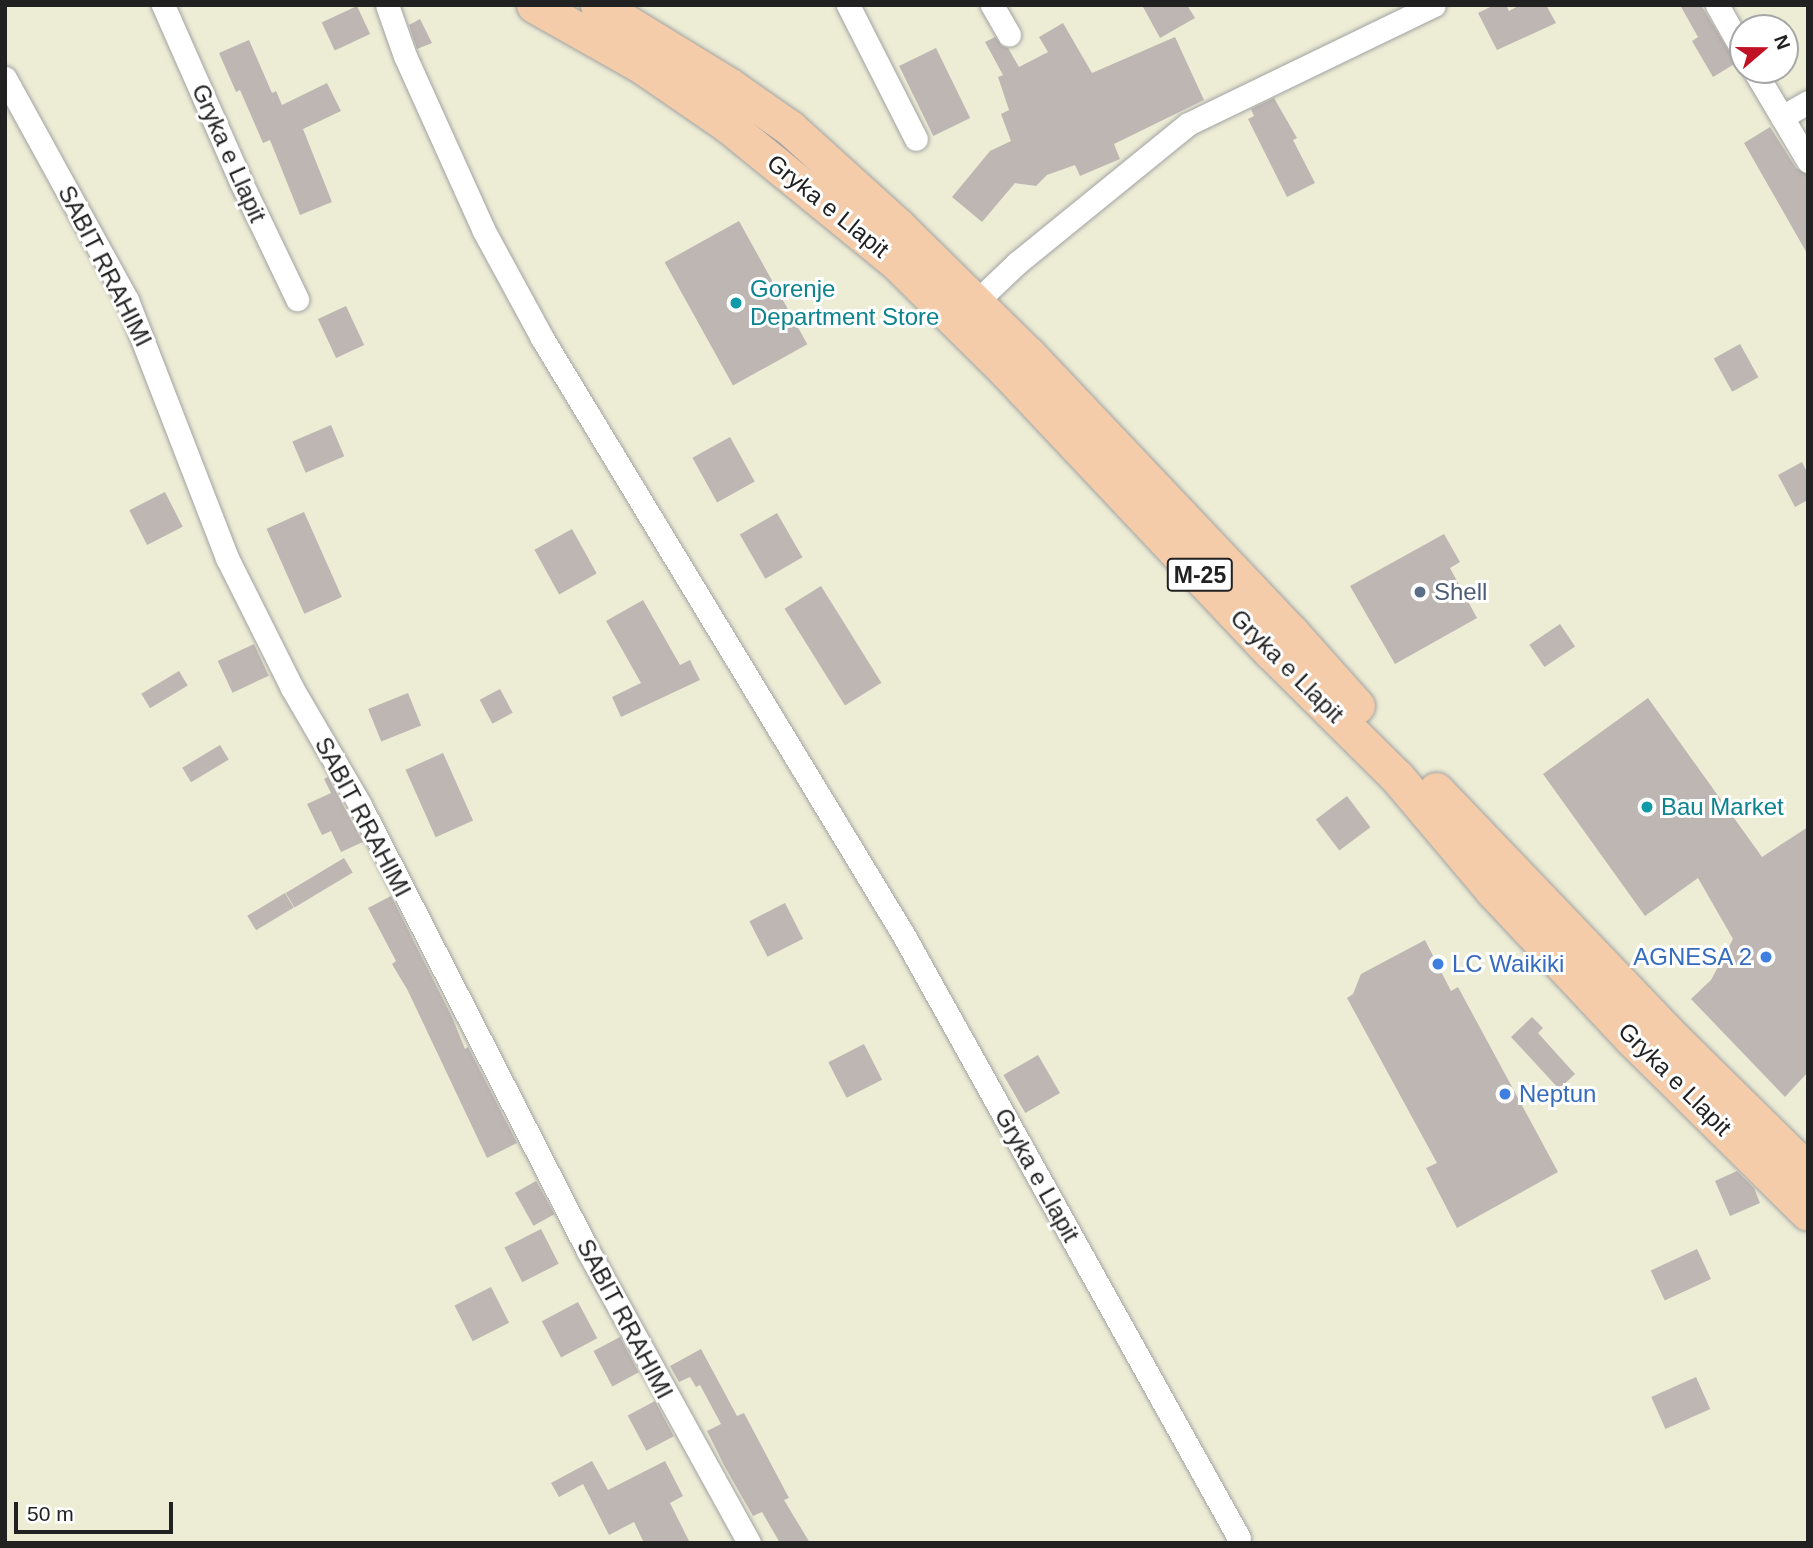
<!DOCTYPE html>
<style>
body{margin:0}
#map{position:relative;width:1813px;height:1548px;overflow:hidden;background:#f1ede9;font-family:Arial,sans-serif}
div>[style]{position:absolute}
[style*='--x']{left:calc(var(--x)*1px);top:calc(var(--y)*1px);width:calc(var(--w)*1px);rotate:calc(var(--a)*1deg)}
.farmland>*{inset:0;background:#ededd6}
.building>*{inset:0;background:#beb6b2;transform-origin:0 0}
.roads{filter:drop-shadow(0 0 2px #a2a2a2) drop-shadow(0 0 2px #a2a2a2)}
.street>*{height:23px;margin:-11.5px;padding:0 11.5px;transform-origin:11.5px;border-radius:11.5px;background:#fff}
.primary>*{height:35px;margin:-17.5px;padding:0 17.5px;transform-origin:17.5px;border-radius:17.5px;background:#f4ccaa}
.dots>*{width:19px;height:19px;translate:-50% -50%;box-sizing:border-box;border:4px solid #fff;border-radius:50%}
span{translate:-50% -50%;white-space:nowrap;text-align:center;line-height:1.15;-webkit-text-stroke:6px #fff;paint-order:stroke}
.shield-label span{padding:2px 5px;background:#fff;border:2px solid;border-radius:5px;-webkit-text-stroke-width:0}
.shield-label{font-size:23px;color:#212121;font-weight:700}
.street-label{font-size:24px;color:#212121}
.culture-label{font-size:24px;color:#0d838f}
.left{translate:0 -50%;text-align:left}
.service-label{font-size:24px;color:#4e5e75}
.shop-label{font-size:24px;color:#366cbe}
.right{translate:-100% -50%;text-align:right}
.frame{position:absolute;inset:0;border:7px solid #212121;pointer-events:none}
.north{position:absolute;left:1729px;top:14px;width:70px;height:70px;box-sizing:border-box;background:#fff;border:2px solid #a6a6a6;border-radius:50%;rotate:70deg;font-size:19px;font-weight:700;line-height:28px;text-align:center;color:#212121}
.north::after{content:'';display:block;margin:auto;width:24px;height:32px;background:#c11224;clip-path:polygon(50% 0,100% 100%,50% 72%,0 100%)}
.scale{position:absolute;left:14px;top:1502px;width:159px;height:32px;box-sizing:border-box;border:4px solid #212121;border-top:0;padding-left:9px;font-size:21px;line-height:24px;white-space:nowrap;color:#212121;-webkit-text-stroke:5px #fff;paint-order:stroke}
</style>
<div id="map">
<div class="farmland">
<div style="clip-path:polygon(evenodd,5px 5px,1808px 5px,1808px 1543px,5px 1543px,5px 5px,1743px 28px,1785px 28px,1785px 70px,1743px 70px,1743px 28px)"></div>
</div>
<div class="building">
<div style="clip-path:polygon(1142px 5px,1187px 5px,1195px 18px,1160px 38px)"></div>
<div style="clip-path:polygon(1494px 5px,1506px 5px,1509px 11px,1520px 5px,1546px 5px,1556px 23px,1497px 50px,1478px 13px)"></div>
<div style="clip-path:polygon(1680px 5px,1701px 5px,1736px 63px,1713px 77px,1692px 41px,1698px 37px)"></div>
<div style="left:357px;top:6px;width:31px;height:39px;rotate:65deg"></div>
<div style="clip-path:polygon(420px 19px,432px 43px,417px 49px,409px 25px)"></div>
<div style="clip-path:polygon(1063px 23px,1092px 73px,1175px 37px,1204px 100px,1114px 144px,1120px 159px,1080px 176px,1075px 165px,1047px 175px,1036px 186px,1015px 183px,982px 222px,952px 197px,990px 151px,1011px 141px,1001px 114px,1009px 110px,998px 77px,1003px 75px,985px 42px,995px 37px,1002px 46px,1008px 48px,1019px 67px,1048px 52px,1039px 37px)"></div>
<div style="clip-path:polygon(249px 40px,272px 93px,276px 91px,282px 105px,327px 83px,341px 111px,303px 129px,332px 202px,300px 215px,270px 140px,263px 143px,240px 90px,236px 92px,219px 53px)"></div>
<div style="left:936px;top:48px;width:78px;height:41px;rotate:64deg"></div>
<div style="clip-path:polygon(1274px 98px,1297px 138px,1293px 140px,1315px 183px,1287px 197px,1248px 119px,1254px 116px,1251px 109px)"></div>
<div style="clip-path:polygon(1770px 127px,1796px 168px,1808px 175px,1808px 255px,1744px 143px)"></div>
<div style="left:739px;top:221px;width:141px;height:85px;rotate:61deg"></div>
<div style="left:346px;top:306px;width:43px;height:31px;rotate:65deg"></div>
<div style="left:1740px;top:344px;width:38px;height:30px;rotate:61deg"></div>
<div style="left:331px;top:425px;width:34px;height:42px;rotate:67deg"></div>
<div style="left:730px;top:437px;width:51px;height:43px;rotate:61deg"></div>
<div style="clip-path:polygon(1802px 462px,1808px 474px,1808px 500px,1795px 507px,1778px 475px)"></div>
<div style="left:165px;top:492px;width:39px;height:40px;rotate:63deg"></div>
<div style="left:304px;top:512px;width:93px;height:41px;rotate:66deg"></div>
<div style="left:777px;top:513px;width:51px;height:43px;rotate:60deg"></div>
<div style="left:572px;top:529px;width:51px;height:43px;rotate:61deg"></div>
<div style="clip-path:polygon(1444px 534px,1460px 562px,1450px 568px,1477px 618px,1395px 664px,1350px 586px)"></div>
<div style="left:821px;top:586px;width:114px;height:43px;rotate:58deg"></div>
<div style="clip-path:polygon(643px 600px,680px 665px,690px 660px,700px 680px,621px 717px,612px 697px,641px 683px,606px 621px)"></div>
<div style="left:1560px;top:624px;width:27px;height:37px;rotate:56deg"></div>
<div style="left:254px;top:644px;width:35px;height:40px;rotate:65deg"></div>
<div style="left:179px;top:671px;width:17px;height:44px;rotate:59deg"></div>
<div style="left:500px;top:689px;width:27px;height:23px;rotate:62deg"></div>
<div style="left:408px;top:693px;width:35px;height:43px;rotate:68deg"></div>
<div style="clip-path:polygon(1648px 698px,1762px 857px,1808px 827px,1808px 1072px,1785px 1097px,1691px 999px,1711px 980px,1733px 939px,1698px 878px,1645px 916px,1543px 774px)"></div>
<div style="left:220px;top:745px;width:17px;height:44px;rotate:59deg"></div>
<div style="left:443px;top:753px;width:74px;height:41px;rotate:66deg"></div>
<div style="clip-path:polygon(328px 777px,363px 842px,341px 852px,331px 831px,322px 835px,307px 804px,331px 793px,324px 779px)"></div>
<div style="left:1347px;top:796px;width:39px;height:39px;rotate:53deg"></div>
<div style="left:344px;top:858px;width:17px;height:68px;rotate:59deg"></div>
<div style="left:285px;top:893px;width:17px;height:44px;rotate:59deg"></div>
<div style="clip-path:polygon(391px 896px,452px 1017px,465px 1049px,468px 1047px,517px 1143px,487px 1158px,408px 991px,392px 964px,396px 961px,368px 908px)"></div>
<div style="left:785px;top:903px;width:40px;height:40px;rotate:63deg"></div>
<div style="clip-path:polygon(1425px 940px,1451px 991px,1458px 987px,1558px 1172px,1457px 1228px,1426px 1168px,1437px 1163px,1347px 998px,1353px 994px,1361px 974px)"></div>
<div style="clip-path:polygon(1532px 1017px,1543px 1028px,1538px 1033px,1575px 1074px,1559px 1089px,1511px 1037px)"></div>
<div style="left:864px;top:1044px;width:40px;height:40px;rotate:63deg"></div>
<div style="left:1038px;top:1055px;width:44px;height:40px;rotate:60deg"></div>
<div style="clip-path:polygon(1737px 1171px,1754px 1188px,1760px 1203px,1730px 1216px,1715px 1181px)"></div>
<div style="left:536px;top:1181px;width:38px;height:24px;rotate:61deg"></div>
<div style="left:541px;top:1229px;width:39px;height:41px;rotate:63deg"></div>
<div style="left:1697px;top:1249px;width:33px;height:51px;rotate:65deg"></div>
<div style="left:491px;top:1287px;width:40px;height:41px;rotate:63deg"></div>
<div style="left:578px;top:1302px;width:41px;height:41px;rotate:62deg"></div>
<div style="left:620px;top:1337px;width:40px;height:30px;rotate:62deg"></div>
<div style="clip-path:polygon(701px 1349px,737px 1416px,744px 1413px,789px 1498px,784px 1500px,810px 1543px,780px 1543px,762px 1512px,753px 1516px,725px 1467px,707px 1431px,721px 1424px,700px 1385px,696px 1387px,690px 1377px,679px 1382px,670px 1366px)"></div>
<div style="left:1696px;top:1377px;width:35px;height:49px;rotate:66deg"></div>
<div style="left:655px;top:1401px;width:40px;height:31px;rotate:62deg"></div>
<div style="clip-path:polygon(592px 1461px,608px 1490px,665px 1461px,683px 1496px,670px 1503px,690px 1543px,644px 1543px,634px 1522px,609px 1535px,583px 1484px,559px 1497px,551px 1483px)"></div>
</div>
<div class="roads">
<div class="street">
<div style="--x:163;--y:5;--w:193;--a:66.2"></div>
<div style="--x:241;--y:182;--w:130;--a:64.4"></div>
<div style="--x:387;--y:5;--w:54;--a:70.6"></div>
<div style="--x:405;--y:56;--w:192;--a:65.7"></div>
<div style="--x:484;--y:231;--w:122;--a:61.5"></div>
<div style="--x:542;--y:338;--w:697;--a:58.8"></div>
<div style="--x:903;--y:934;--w:691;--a:60.91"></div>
<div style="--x:848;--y:5;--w:150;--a:63.1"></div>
<div style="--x:992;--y:5;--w:34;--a:60"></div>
<div style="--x:1717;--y:5;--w:53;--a:60.5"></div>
<div style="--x:1754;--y:70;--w:106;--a:59.3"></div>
<div style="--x:5;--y:78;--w:253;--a:61.2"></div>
<div style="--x:127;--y:300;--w:277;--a:68.8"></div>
<div style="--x:227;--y:558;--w:145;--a:63.4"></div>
<div style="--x:292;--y:688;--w:135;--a:59.8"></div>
<div style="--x:360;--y:805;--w:501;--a:62.92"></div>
<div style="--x:588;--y:1251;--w:333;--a:61.1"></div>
<div style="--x:1782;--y:117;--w:30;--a:-30"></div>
<div style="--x:975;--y:303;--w:58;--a:-43.6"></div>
<div style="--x:1017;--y:263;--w:220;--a:-39.1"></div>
<div style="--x:1188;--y:124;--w:273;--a:-25.8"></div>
</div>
<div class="primary">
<div style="--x:534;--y:5;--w:124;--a:29.5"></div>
<div style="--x:642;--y:66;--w:106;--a:34.6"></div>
<div style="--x:729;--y:126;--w:215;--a:39.2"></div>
<div style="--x:896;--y:262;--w:155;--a:44.7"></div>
<div style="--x:1006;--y:371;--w:386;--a:46.7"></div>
<div style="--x:1271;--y:652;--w:177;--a:44.8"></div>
<div style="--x:1397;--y:777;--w:148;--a:49.9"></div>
<div style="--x:1492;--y:890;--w:204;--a:46.8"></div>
<div style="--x:1632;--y:1039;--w:247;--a:44.7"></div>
<div style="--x:598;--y:5;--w:155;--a:31.5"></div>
<div style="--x:730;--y:86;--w:73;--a:35"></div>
<div style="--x:790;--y:128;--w:147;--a:42.2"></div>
<div style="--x:899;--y:227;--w:181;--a:44.6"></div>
<div style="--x:1028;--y:354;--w:383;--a:46.6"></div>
<div style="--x:1291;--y:632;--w:99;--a:48.3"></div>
<div style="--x:1436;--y:790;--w:333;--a:46.3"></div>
<div style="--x:1666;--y:1031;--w:199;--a:44.6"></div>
</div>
</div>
<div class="dots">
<div style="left:736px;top:303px;background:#0f9aa8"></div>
<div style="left:1420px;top:592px;background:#5c6f8a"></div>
<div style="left:1647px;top:807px;background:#0f9aa8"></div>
<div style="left:1766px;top:957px;background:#3f7fe0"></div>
<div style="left:1438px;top:964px;background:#3f7fe0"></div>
<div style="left:1505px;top:1094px;background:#3f7fe0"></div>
</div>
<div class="shield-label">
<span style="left:1200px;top:575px">M-25</span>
</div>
<div class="street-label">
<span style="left:229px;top:153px;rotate:66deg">Gryka e Llapit</span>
<span style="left:828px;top:206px;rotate:39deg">Gryka e Llapit</span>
<span style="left:105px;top:266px;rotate:63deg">SABIT RRAHIMI</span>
<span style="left:1287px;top:666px;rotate:45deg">Gryka e Llapit</span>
<span style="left:363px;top:817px;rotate:62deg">SABIT RRAHIMI</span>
<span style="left:1675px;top:1079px;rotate:45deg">Gryka e Llapit</span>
<span style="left:1037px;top:1175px;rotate:61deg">Gryka e Llapit</span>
<span style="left:625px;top:1319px;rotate:62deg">SABIT RRAHIMI</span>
</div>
<div class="culture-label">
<span class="left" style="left:750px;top:303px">Gorenje<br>Department Store</span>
<span class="left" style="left:1661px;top:807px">Bau Market</span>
</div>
<div class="service-label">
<span class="left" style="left:1434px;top:592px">Shell</span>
</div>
<div class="shop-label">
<span class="right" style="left:1752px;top:957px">AGNESA 2</span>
<span class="left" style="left:1452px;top:964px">LC Waikiki</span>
<span class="left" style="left:1519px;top:1094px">Neptun</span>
</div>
<div class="frame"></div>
<div class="north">N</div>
<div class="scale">50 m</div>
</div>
